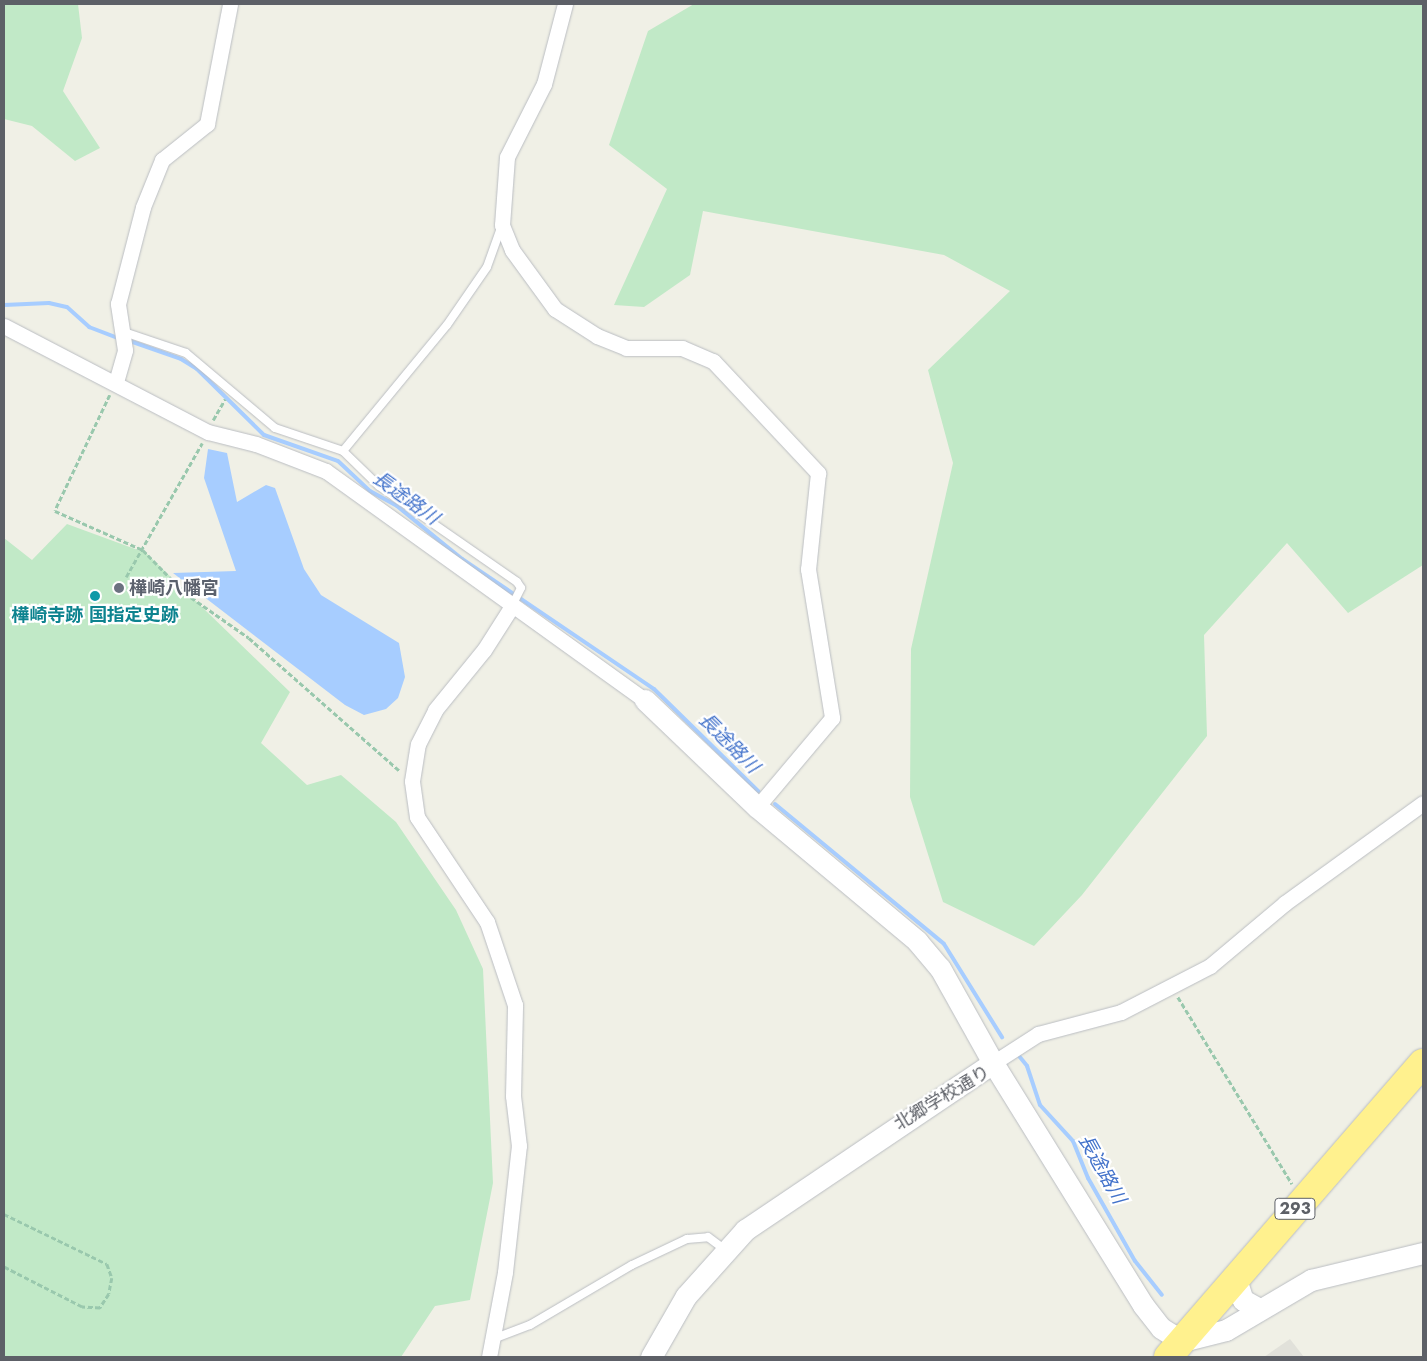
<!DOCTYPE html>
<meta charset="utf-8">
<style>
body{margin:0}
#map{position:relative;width:1427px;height:1361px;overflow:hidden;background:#f0f0e6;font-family:Jost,"Noto Sans JP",sans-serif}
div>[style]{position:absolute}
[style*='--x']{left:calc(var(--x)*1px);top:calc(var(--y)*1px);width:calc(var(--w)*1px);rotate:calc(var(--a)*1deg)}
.industrial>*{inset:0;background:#e1e1da}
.green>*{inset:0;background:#c1e9c7}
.water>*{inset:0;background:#a7cdff}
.stream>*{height:4px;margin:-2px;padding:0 2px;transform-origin:2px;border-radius:2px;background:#a7cdff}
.path>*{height:2.5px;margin-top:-1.25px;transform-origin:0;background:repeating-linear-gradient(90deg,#99c8ad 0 5px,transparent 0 7.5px)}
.roads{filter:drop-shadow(0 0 1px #babdc2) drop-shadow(0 0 1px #babdc2)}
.lane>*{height:8px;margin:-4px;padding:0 4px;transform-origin:4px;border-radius:4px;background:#fff}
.street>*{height:15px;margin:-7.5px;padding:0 7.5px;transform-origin:7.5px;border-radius:7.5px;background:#fff}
.secondary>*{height:21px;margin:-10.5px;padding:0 10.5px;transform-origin:10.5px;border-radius:10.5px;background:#fff}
.highway>*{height:28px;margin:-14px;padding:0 14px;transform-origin:14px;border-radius:14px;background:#fff18e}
.dots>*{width:14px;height:14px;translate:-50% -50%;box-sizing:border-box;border:2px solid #fff;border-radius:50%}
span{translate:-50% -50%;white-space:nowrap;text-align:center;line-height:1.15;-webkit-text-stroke:4.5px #fff;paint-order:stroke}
.shield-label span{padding:1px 4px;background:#fff;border:1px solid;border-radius:4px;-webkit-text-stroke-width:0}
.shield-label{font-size:16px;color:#5d6067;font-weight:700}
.worship-label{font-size:18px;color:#5b616d;font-weight:700}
.left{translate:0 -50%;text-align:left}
.culture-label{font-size:18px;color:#0d838f;font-weight:700}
.street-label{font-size:18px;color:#5d6067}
.water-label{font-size:19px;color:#4272ca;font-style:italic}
.frame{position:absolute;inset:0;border:5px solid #5d6067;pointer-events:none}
</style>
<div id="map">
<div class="industrial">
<div style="clip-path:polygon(1290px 1339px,1304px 1357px,1264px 1357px)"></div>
</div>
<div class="green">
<div style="clip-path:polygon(4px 4px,78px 4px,82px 38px,63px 91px,100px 148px,75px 161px,32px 126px,4px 119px)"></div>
<div style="clip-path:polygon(694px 4px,1423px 4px,1423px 565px,1348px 613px,1287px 543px,1204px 635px,1207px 736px,1082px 895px,1034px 946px,943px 902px,910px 797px,911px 649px,953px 463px,928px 370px,1010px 291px,944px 255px,703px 211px,690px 275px,644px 307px,614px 305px,667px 189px,609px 145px,648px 31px)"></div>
<div style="clip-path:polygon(67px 524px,146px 553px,290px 692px,261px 743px,307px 785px,341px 775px,396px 822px,456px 910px,483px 969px,493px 1183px,470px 1300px,435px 1306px,401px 1357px,4px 1357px,4px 538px,32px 560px)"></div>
</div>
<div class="water">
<div style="clip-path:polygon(208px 449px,227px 453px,237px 502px,266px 485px,275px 488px,304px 569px,321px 595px,399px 643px,405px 677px,398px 698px,386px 709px,364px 715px,345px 705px,173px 573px,236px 571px,204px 478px)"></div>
</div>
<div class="stream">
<div style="--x:4;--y:305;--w:45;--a:-2.5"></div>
<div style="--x:49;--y:303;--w:18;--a:13"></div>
<div style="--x:67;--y:307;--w:30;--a:42"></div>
<div style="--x:89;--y:327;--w:34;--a:21"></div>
<div style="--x:127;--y:340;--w:57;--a:19.4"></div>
<div style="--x:181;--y:359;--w:19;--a:32"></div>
<div style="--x:197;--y:369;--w:94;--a:44.6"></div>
<div style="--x:264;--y:435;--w:78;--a:19.4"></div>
<div style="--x:338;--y:461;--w:44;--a:43.2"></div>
<div style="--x:370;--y:491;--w:31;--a:29"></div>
<div style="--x:397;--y:506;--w:84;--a:39.2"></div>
<div style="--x:462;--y:559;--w:232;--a:34.1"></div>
<div style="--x:654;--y:689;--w:146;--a:44.4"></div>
<div style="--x:775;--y:804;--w:219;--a:39.6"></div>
<div style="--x:944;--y:944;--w:110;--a:58.1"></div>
<div style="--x:1019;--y:1056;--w:13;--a:51"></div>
<div style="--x:1027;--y:1066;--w:41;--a:71.6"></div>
<div style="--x:1040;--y:1105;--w:49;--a:47.5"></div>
<div style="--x:1073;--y:1141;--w:40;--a:68"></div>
<div style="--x:1088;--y:1178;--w:95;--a:60.5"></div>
<div style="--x:1135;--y:1261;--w:43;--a:51.5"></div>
</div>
<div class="path">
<div style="--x:110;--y:395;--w:128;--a:115.4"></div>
<div style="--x:55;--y:511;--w:96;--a:23.9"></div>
<div style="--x:143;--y:550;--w:60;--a:45.7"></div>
<div style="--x:185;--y:593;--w:78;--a:35.1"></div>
<div style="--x:249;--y:638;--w:201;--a:41.4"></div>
<div style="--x:213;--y:420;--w:24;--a:-60"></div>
<div style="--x:126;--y:577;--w:154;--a:-60.4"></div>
<div style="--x:1178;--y:997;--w:219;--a:58.6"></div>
<div style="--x:4;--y:1214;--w:114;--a:25.9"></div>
<div style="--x:107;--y:1264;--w:15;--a:70"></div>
<div style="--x:112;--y:1278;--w:16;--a:101"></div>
<div style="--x:109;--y:1294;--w:17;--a:123"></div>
<div style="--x:100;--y:1308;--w:18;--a:-177"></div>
<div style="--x:82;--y:1307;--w:88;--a:-152.9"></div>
</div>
<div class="roads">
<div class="lane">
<div style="--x:124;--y:332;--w:65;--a:18.7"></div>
<div style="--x:186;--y:353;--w:116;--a:40.1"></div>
<div style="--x:275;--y:428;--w:72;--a:18.7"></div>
<div style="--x:343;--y:451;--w:50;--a:44.2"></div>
<div style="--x:379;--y:486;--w:168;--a:34.8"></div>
<div style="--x:517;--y:582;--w:7;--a:56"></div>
<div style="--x:521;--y:588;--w:20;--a:117"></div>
<div style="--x:343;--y:451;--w:163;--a:-50.5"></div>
<div style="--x:447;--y:325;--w:70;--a:-55.4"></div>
<div style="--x:487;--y:267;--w:41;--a:-70.3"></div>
<div style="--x:493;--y:1339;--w:40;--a:-21"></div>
<div style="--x:530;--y:1325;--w:118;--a:-30.5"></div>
<div style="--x:632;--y:1265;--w:61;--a:-25.3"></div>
<div style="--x:687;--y:1239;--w:21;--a:-5"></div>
<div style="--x:708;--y:1237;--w:20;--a:37"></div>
</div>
<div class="street">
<div style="--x:565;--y:4;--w:83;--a:104.7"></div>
<div style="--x:544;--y:84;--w:82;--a:116.9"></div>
<div style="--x:507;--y:157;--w:68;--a:94.2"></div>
<div style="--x:502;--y:225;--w:27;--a:68"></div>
<div style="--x:512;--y:250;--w:73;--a:53.9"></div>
<div style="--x:555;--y:309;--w:50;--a:32.7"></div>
<div style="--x:597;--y:336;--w:31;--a:22"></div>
<div style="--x:626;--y:348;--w:56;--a:0"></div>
<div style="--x:682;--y:348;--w:34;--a:23"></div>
<div style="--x:713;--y:361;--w:154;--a:46.8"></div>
<div style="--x:818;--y:473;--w:97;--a:95.9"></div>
<div style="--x:808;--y:569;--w:151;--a:80.8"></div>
<div style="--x:832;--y:718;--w:116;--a:130.1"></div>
<div style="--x:4;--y:326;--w:230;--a:27.5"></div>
<div style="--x:208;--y:432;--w:49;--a:14"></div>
<div style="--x:256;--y:444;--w:75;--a:21.1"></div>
<div style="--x:326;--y:471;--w:393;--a:35.7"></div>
<div style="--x:116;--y:382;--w:33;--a:-74"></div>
<div style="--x:125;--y:350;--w:47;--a:-98.7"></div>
<div style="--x:118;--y:304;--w:100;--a:-75.5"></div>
<div style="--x:143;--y:207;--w:51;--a:-68"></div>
<div style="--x:162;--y:160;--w:58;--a:-38.7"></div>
<div style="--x:207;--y:124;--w:122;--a:-79.1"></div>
<div style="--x:993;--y:1063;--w:54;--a:-32.8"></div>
<div style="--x:1038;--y:1034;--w:86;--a:-14.8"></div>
<div style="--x:1121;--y:1012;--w:100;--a:-27.3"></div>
<div style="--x:1210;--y:966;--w:98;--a:-40"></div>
<div style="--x:1285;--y:903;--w:170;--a:-35.9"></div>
<div style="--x:489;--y:1357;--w:86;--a:-79.3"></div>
<div style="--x:505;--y:1272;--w:127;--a:-83.7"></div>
<div style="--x:519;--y:1146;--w:50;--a:-96.8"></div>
<div style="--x:513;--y:1096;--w:91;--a:-88.7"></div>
<div style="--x:515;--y:1005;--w:88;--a:-108.6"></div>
<div style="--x:487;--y:922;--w:126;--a:-123.7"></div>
<div style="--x:417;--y:817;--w:36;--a:-98"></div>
<div style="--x:412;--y:781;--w:37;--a:-81"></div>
<div style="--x:418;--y:744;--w:38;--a:-63"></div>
<div style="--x:435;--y:710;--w:77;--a:-50.8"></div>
<div style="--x:484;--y:650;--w:52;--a:-57.5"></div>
</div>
<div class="secondary">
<div style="--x:645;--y:700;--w:155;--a:43.7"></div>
<div style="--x:757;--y:807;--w:209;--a:39.9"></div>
<div style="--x:917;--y:941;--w:35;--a:50"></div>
<div style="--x:940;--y:968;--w:109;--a:60.8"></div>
<div style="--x:1236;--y:1279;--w:22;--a:72"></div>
<div style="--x:1243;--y:1300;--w:18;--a:29"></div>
<div style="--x:651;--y:1357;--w:70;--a:-60.2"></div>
<div style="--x:686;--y:1296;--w:89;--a:-48.2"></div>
<div style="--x:745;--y:1230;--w:299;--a:-34"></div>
<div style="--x:993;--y:1063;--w:285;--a:58.2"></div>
<div style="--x:1143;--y:1305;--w:29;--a:52"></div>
<div style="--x:1161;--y:1328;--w:25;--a:32"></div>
<div style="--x:1182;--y:1341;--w:45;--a:-14"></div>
<div style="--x:1226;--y:1330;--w:99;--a:-30.5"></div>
<div style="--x:1311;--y:1280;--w:115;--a:-13.6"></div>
</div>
<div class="highway">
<div style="--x:1168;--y:1357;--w:389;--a:-49.1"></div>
</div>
</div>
<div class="dots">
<div style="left:119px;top:588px;background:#6b7280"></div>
<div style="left:95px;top:596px;background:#0f9aa8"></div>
</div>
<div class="shield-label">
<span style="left:1295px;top:1209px">293</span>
</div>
<div class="worship-label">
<span class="left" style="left:129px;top:588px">樺崎八幡宮</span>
</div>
<div class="culture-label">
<span style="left:95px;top:615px">樺崎寺跡 国指定史跡</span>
</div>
<div class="street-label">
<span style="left:942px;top:1098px;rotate:-31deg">北郷学校通り</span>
</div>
<div class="water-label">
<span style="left:406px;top:498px;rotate:36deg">長途路川</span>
<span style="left:729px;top:743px;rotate:45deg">長途路川</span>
<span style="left:1102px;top:1169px;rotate:61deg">長途路川</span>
</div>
<div class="frame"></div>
</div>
